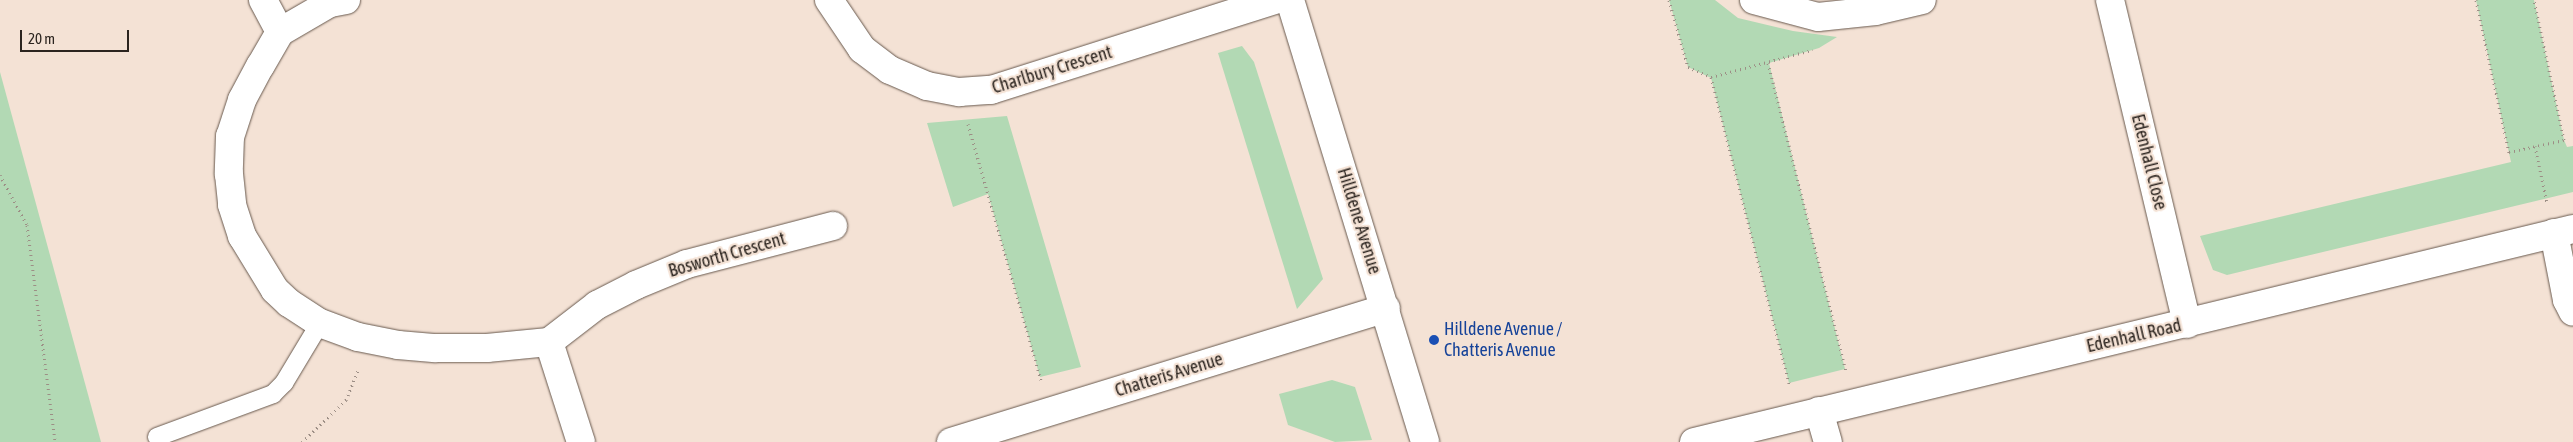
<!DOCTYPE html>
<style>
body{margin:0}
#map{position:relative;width:2573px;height:442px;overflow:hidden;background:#f4e2d5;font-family:"Asap Condensed",sans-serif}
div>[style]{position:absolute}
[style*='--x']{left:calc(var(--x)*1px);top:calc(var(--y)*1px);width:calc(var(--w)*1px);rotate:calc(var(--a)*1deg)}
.green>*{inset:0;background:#b2d9b4}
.path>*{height:3px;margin-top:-1.5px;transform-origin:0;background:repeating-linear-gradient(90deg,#9c8e85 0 1px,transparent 0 5px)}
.roads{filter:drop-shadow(0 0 1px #68594e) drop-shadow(0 0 1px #68594e)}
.service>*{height:18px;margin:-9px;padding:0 9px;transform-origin:9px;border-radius:9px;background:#fff}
.minor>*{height:28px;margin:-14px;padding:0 14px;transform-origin:14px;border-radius:14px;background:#fff}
.tertiary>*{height:28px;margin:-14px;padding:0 14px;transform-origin:14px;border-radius:14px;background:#fff}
.dots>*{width:14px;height:14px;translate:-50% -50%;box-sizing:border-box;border:2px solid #f4e2d5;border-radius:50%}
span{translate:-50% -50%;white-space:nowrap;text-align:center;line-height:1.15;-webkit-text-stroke:4.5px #f4e2d5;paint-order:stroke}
.street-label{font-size:18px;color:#2b241f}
.transit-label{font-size:18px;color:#164399}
.left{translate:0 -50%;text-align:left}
.scale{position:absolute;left:20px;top:30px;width:109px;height:22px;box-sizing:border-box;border:2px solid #2b241f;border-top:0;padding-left:6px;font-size:15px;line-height:18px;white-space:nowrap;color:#2b241f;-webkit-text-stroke:4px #f4e2d5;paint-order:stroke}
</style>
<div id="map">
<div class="green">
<div style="clip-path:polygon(1669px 0,1715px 0,1738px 18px,1793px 31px,1837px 37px,1819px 48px,1769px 63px,1845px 369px,1789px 383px,1711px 78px,1688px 67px)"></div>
<div style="clip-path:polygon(2476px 0,2534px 0,2564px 140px,2567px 147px,2573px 146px,2573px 192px,2227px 275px,2213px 270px,2200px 236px,2511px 162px)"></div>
<div style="clip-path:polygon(1242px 46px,1254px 62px,1323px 279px,1297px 309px,1218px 53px)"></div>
<div style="clip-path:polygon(0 72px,101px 442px,0 442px)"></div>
<div style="clip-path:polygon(1007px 116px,1081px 367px,1040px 377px,988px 194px,953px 207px,927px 123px)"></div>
<div style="clip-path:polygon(1332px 380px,1355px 387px,1372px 440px,1335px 442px,1288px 425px,1279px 394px)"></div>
</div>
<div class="path">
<div style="--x:1669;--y:0;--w:70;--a:74.2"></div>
<div style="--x:1688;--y:67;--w:25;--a:23"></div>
<div style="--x:1711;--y:77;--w:105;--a:-15"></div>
<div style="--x:2476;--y:0;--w:156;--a:77.8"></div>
<div style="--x:2509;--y:152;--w:56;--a:-12.3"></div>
<div style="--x:2564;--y:140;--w:143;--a:-102.1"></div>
<div style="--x:1768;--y:63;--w:319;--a:75.8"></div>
<div style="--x:1711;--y:77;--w:317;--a:75.7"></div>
<div style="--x:968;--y:124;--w:266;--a:74.1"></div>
<div style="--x:2535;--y:146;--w:58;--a:78.1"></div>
<div style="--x:0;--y:175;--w:57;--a:61.6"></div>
<div style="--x:27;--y:225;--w:219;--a:82.6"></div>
<div style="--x:302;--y:442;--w:61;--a:-43.7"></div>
<div style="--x:346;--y:400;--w:32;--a:-68"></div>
</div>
<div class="roads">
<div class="service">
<div style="--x:157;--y:437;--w:124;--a:-20.3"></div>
<div style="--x:273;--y:394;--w:16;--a:-45"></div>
<div style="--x:284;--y:383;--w:70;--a:-59"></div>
</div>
<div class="minor">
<div style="--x:263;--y:0;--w:36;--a:62"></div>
<div style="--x:346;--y:0;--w:16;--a:169"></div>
<div style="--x:330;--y:3;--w:58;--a:149.9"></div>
<div style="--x:280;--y:32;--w:39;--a:120"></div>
<div style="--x:260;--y:66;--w:38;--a:118"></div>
<div style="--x:242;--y:100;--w:38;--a:108"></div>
<div style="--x:230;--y:136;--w:38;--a:92"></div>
<div style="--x:229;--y:174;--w:31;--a:84"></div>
<div style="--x:232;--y:205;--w:33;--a:72"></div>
<div style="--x:242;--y:236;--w:63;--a:58.6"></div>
<div style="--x:275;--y:290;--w:19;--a:43"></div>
<div style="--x:289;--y:303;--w:37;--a:33"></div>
<div style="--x:320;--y:323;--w:40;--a:20.2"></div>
<div style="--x:358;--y:337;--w:41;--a:11.3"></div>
<div style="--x:398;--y:345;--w:38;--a:5"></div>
<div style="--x:436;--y:348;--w:51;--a:0"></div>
<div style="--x:487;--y:348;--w:62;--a:-5.5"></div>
<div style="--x:549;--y:342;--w:61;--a:-37.6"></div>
<div style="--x:597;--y:305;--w:44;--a:-27.1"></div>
<div style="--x:636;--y:285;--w:55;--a:-22.4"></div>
<div style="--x:687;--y:264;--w:151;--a:-14.6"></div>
<div style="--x:829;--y:0;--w:59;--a:56"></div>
<div style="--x:862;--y:49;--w:35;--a:37"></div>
<div style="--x:890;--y:70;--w:40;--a:23.4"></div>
<div style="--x:927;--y:86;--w:33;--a:11"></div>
<div style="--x:959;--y:92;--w:32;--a:-4"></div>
<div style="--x:991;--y:90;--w:298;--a:-17.6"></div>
<div style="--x:1754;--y:0;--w:66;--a:14.9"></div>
<div style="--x:1818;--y:17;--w:58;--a:-5.9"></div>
<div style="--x:1876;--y:11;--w:47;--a:-13.4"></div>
<div style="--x:2110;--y:0;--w:333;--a:76.6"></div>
<div style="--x:2554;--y:233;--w:68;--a:79"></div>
<div style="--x:2567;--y:300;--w:13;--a:63"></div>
<div style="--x:549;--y:342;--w:105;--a:72.3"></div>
<div style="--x:1819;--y:411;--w:32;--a:74"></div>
<div style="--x:951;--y:442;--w:455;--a:-17.1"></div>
<div style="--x:1694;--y:442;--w:904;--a:-13.62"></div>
</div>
<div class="tertiary">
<div style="--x:1290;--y:0;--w:462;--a:73"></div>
</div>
</div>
<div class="dots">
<div style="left:1434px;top:340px;background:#1a4fb4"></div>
</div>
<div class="street-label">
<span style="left:1052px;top:70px;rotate:-17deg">Charlbury Crescent</span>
<span style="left:2149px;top:162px;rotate:76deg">Edenhall Close</span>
<span style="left:1359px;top:221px;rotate:73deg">Hilldene Avenue</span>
<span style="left:727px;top:255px;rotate:-16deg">Bosworth Crescent</span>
<span style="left:2134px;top:336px;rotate:-13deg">Edenhall Road</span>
<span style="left:1169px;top:375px;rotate:-17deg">Chatteris Avenue</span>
</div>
<div class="transit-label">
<span class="left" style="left:1444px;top:340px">Hilldene Avenue /<br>Chatteris Avenue</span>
</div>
<div class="scale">20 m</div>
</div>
